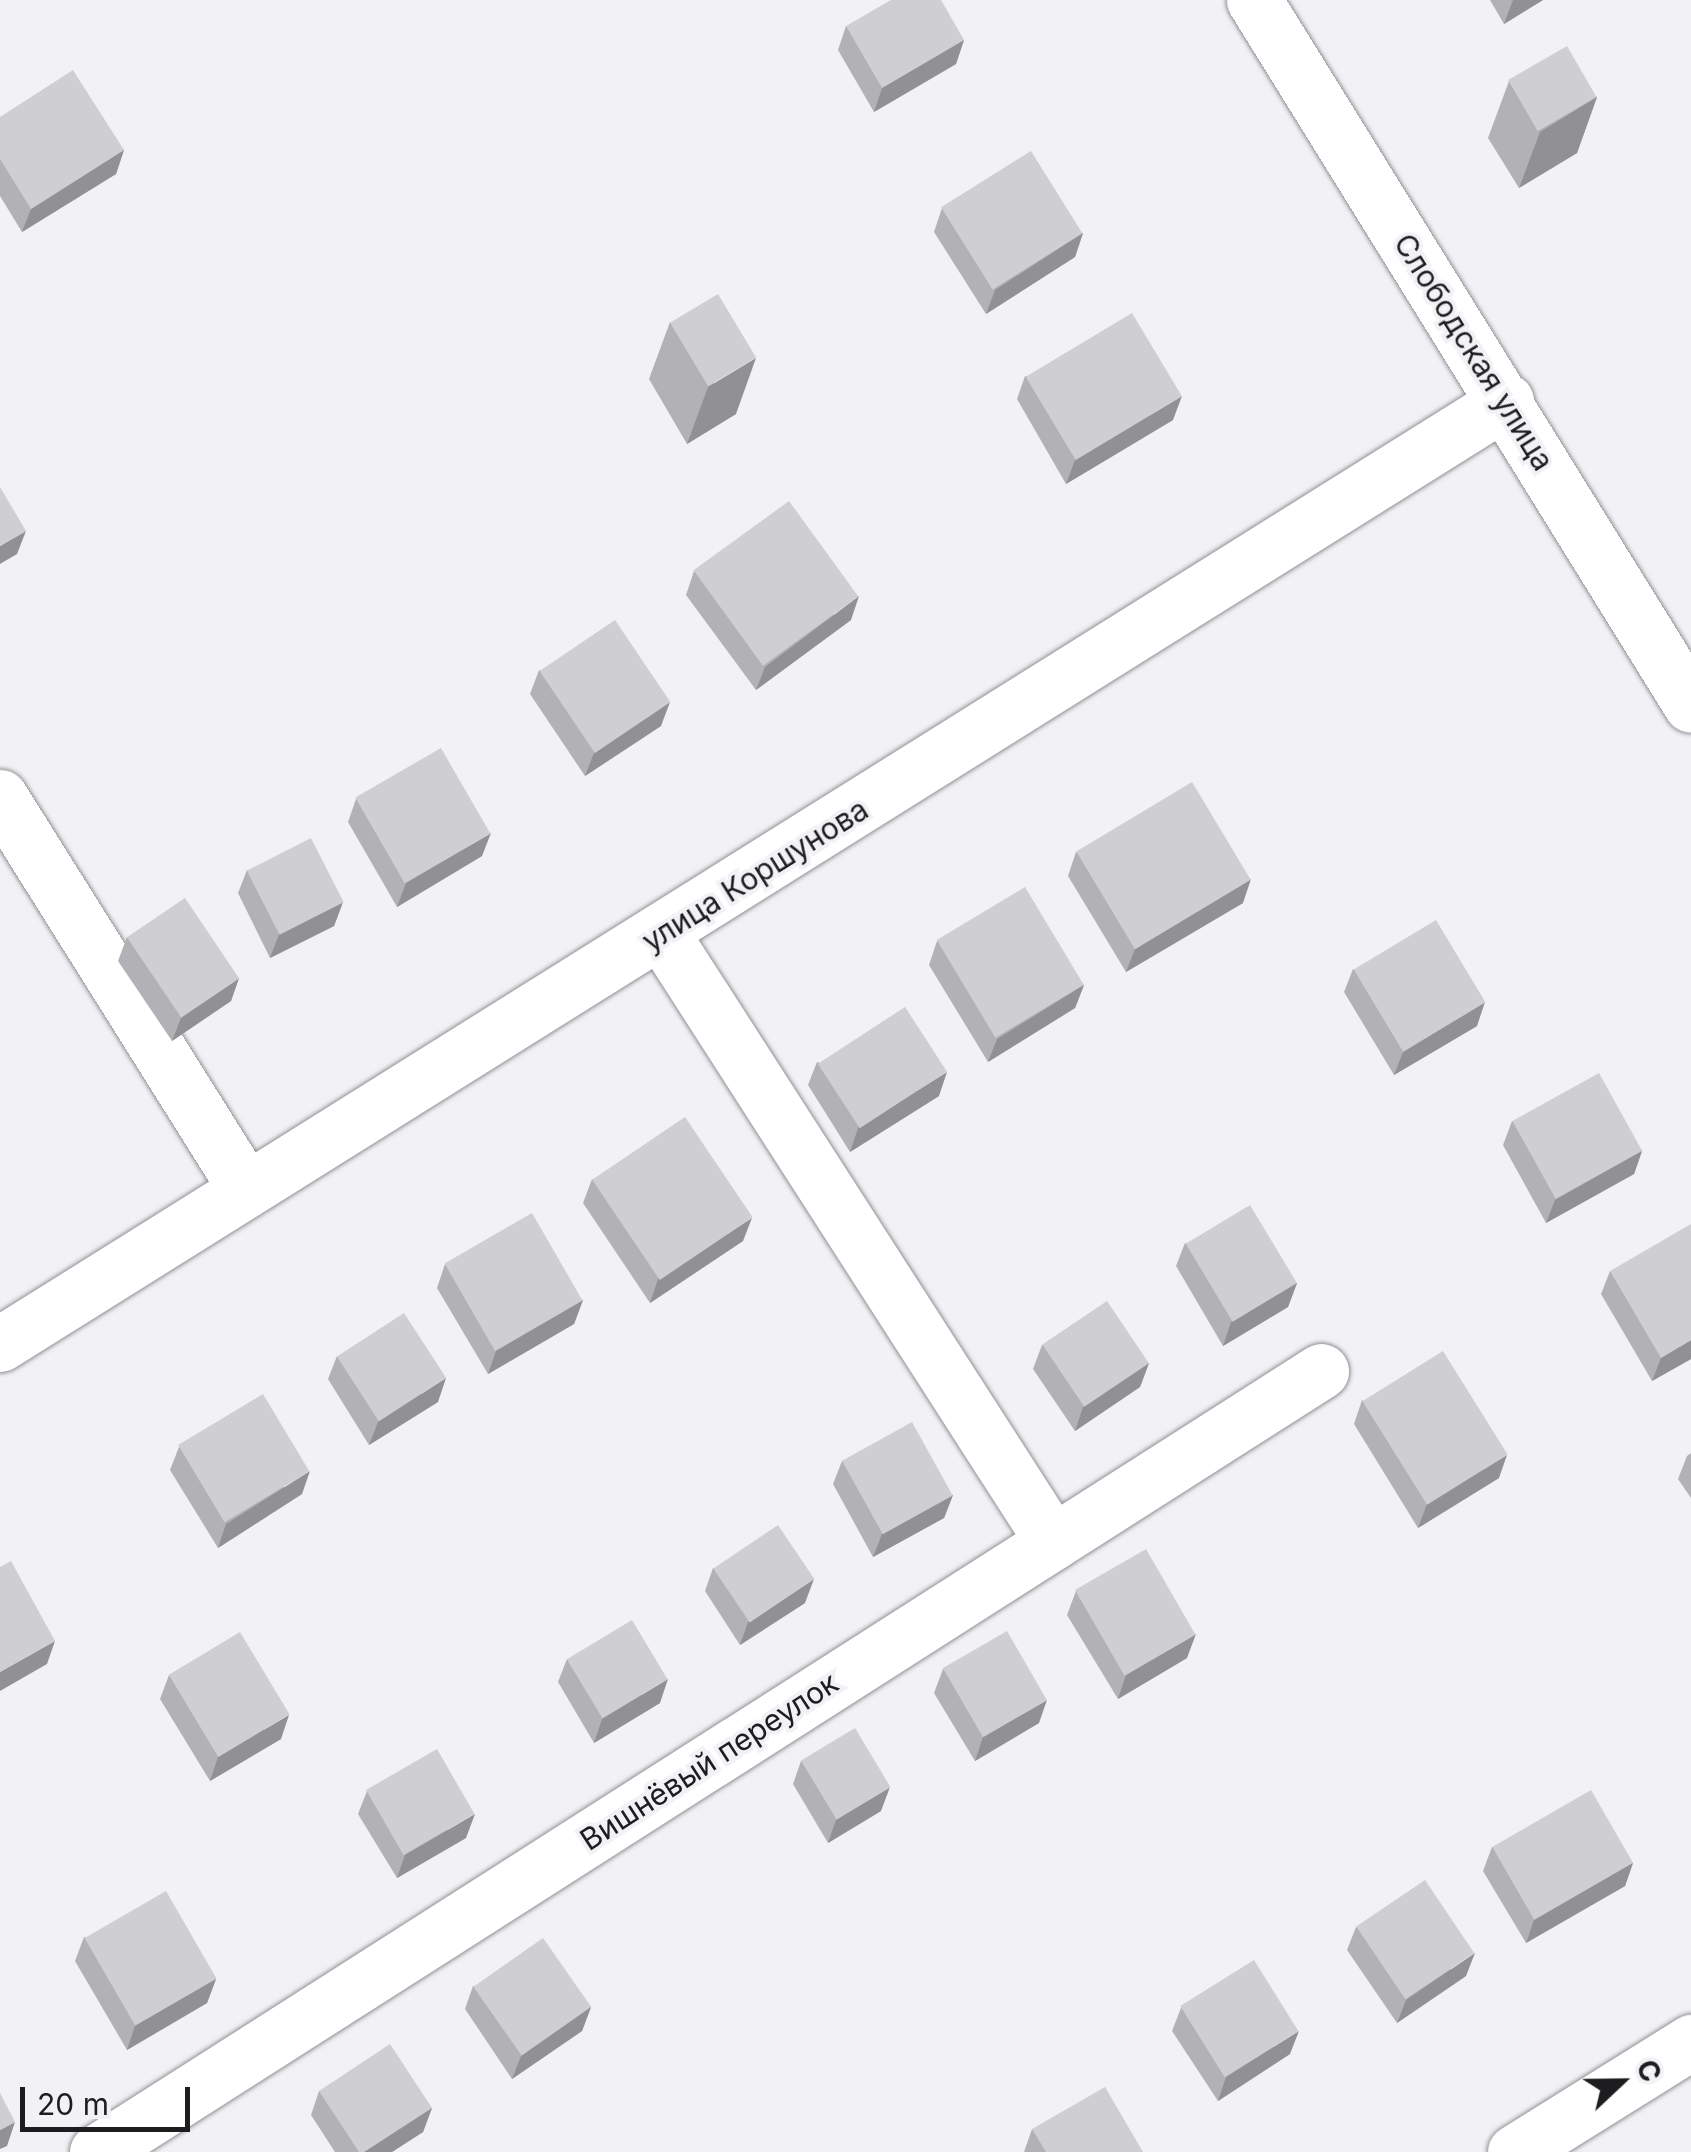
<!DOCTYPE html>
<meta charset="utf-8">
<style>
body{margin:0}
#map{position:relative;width:1691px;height:2152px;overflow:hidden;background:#f2f2f6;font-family:Inter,sans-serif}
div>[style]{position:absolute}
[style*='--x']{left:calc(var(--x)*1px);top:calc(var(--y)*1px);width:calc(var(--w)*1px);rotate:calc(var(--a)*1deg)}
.roads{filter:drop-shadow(0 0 2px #919195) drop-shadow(0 0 2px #919195)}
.minor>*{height:55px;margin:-27.5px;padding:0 27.5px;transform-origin:27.5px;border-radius:27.5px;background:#fff}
.wall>*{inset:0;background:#b2b1b5}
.shaded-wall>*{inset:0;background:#919093}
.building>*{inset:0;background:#cfced2;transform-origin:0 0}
span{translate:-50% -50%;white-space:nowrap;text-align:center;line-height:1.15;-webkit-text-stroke:8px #f2f2f6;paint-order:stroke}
.street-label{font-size:30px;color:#1d1d1f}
.north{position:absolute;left:1571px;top:2032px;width:100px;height:100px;-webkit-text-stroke:8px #f2f2f6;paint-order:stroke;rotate:68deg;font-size:28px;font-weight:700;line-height:40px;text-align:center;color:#1d1d1f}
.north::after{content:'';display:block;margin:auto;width:35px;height:45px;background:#1d1d1f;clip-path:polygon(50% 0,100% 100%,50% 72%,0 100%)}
.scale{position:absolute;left:20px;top:2087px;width:170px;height:45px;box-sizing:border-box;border:5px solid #1d1d1f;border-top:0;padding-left:12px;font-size:30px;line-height:35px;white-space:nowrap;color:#1d1d1f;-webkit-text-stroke:8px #f2f2f6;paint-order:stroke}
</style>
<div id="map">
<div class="roads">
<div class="minor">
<div style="--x:1254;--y:0;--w:829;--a:58.21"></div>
<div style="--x:0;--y:797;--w:461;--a:57.9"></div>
<div style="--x:662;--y:934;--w:723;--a:57.26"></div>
<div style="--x:0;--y:1344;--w:1777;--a:-32.05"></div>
<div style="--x:97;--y:2152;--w:1452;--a:-32.54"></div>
<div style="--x:1515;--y:2152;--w:208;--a:-32"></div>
</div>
</div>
<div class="wall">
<div style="clip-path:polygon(1490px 0,1543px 0,1504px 24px)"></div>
<div style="clip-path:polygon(846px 26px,964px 40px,956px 64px,874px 112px,838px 50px)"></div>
<div style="clip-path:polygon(1509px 81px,1597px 97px,1577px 153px,1519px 188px,1488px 138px)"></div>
<div style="clip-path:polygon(0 117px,124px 150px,116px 174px,22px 232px,0 196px)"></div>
<div style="clip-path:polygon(942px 208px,1083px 233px,1075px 257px,986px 314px,934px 232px)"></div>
<div style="clip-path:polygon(670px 322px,736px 414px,687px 444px,649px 379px)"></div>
<div style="clip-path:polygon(1025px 376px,1173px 420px,1066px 484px,1017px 399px)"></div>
<div style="clip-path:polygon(694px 571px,851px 620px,756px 690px,686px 595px)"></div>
<div style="clip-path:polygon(539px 670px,661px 726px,585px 776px,530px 694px)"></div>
<div style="clip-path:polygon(356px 799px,482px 856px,397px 907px,348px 822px)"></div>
<div style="clip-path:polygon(1076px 852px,1243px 903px,1126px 972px,1068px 876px)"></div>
<div style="clip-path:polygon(247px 870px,343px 902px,334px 926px,270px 958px,238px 893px)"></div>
<div style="clip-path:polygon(127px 937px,239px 978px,231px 1001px,172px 1041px,118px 961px)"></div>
<div style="clip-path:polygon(937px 941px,1084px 985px,1075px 1008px,988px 1062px,929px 965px)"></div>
<div style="clip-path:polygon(1353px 969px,1477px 1026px,1394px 1075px,1344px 992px)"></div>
<div style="clip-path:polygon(817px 1062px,939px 1096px,850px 1152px,808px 1085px)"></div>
<div style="clip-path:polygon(1512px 1121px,1642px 1151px,1634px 1174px,1546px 1223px,1503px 1145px)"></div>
<div style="clip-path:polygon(592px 1179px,743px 1241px,650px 1303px,583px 1203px)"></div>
<div style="clip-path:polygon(1185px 1243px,1297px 1283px,1288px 1307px,1223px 1346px,1176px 1266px)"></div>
<div style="clip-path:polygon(445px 1264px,583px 1300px,574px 1324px,488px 1374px,437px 1288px)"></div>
<div style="clip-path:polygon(1610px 1271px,1691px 1359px,1652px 1381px,1601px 1294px)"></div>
<div style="clip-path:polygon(1042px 1345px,1149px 1363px,1140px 1387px,1075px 1431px,1033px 1369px)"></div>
<div style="clip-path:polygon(337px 1356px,438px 1402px,369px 1445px,328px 1379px)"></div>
<div style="clip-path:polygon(1362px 1400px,1499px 1478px,1418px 1528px,1354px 1424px)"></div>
<div style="clip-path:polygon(179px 1447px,302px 1494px,218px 1548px,170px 1470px)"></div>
<div style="clip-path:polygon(1691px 1453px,1691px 1498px,1678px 1479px,1687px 1456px)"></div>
<div style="clip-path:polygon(842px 1461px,953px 1495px,944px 1518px,873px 1557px,833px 1484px)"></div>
<div style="clip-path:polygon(713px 1568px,805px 1603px,740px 1645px,705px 1591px)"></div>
<div style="clip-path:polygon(1076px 1591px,1187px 1658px,1118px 1699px,1067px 1615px)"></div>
<div style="clip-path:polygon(567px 1659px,660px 1703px,594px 1743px,558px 1682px)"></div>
<div style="clip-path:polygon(943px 1669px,1039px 1723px,975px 1761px,934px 1693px)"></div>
<div style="clip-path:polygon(169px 1675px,281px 1739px,210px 1781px,160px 1699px)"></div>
<div style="clip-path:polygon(801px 1761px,881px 1811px,828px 1843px,793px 1784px)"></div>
<div style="clip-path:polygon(367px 1791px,466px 1838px,397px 1878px,358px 1814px)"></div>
<div style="clip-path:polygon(1492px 1847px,1633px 1863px,1625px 1886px,1526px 1943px,1483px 1871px)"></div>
<div style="clip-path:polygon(1356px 1927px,1466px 1976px,1397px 2023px,1347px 1950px)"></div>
<div style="clip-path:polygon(84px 1937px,216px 1979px,207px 2003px,127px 2050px,75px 1961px)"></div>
<div style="clip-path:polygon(473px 1986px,591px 2007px,582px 2031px,512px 2079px,465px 2009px)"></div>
<div style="clip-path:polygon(1181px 2008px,1290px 2054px,1218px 2101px,1172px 2031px)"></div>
<div style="clip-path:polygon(319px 2091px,432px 2108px,423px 2132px,392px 2152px,335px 2152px,311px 2115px)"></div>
<div style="clip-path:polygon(1032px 2129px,1143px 2152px,1024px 2152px)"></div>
</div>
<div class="shaded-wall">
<div style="clip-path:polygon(1513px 0,1543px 0,1504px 24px)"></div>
<div style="clip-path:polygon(964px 40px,956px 64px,874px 112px,882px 88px)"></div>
<div style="clip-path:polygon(1597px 97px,1577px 153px,1519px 188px,1540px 132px)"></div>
<div style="clip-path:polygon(124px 150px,116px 174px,22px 232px,31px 209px)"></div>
<div style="clip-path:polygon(1083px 233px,1075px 257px,986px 314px,995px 290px)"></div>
<div style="clip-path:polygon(756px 358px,736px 414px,687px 444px,708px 387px)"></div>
<div style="clip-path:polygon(1182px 396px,1173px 420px,1066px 484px,1075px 460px)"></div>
<div style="clip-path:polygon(26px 531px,17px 554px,0 564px,0 546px)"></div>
<div style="clip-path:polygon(859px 596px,851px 620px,756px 690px,765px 667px)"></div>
<div style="clip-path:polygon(670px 702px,661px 726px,585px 776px,594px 753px)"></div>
<div style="clip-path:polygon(491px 833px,482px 856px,397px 907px,406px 883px)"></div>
<div style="clip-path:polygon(1251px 879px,1243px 903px,1126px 972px,1135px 949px)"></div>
<div style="clip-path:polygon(343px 902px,334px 926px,270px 958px,279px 934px)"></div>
<div style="clip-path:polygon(239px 978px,231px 1001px,172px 1041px,181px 1018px)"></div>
<div style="clip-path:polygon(1084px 985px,1075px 1008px,988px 1062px,997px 1039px)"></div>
<div style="clip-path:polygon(1485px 1002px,1477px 1026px,1394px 1075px,1403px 1052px)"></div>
<div style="clip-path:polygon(947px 1072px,939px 1096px,850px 1152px,858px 1128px)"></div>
<div style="clip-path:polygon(1642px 1151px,1634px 1174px,1546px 1223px,1555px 1200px)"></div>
<div style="clip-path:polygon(752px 1218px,743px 1241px,650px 1303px,658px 1279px)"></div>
<div style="clip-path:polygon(1297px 1283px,1288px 1307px,1223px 1346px,1231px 1322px)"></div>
<div style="clip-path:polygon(583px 1300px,574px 1324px,488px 1374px,496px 1351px)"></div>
<div style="clip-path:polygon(1691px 1340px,1691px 1359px,1652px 1381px,1661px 1358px)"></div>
<div style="clip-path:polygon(1149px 1363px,1140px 1387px,1075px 1431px,1083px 1407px)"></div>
<div style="clip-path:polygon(446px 1378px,438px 1402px,369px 1445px,378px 1422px)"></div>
<div style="clip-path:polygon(1507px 1455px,1499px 1478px,1418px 1528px,1427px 1504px)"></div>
<div style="clip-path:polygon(310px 1471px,302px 1494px,218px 1548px,226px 1524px)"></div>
<div style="clip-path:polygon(953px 1495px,944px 1518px,873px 1557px,882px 1534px)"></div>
<div style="clip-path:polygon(814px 1579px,805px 1603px,740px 1645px,748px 1622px)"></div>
<div style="clip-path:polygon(1196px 1634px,1187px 1658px,1118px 1699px,1126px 1675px)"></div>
<div style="clip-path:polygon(55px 1641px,47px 1664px,0 1691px,0 1672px)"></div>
<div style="clip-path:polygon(668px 1679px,660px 1703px,594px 1743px,602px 1719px)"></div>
<div style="clip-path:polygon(1047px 1700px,1039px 1723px,975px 1761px,983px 1737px)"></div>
<div style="clip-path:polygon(289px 1715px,281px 1739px,210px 1781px,218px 1757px)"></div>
<div style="clip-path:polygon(890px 1787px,881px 1811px,828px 1843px,836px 1820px)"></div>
<div style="clip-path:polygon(475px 1814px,466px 1838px,397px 1878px,405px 1855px)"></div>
<div style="clip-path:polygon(1633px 1863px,1625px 1886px,1526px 1943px,1534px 1920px)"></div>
<div style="clip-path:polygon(1475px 1953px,1466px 1976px,1397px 2023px,1406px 2000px)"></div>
<div style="clip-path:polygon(216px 1979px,207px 2003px,127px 2050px,135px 2026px)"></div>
<div style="clip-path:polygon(591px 2007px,582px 2031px,512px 2079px,521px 2056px)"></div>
<div style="clip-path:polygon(1299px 2031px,1290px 2054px,1218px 2101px,1226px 2077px)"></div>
<div style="clip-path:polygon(432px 2108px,423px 2132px,392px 2152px,364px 2152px)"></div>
<div style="clip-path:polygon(15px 2122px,7px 2146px,0 2149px,0 2130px)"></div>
</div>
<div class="building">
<div style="clip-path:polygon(891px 0,941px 0,964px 40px,882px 88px,846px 26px)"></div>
<div style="left:1567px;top:46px;width:59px;height:68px;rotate:60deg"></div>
<div style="clip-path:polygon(73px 70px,124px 150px,31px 209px,0 159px,0 117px)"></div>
<div style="left:1031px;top:151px;width:97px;height:106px;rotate:58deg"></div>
<div style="left:718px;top:294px;width:74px;height:56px;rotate:59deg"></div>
<div style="left:1132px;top:313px;width:97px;height:124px;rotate:59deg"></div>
<div style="clip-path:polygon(0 487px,26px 531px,0 546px)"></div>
<div style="left:789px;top:501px;width:118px;height:118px;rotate:54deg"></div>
<div style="left:615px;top:620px;width:99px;height:91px;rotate:56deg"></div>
<div style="left:441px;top:748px;width:99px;height:99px;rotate:60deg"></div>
<div style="left:1192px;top:782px;width:114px;height:135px;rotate:59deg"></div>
<div style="left:311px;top:838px;width:72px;height:72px;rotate:63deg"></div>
<div style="left:1025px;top:887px;width:114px;height:103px;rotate:59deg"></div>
<div style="left:185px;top:898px;width:97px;height:70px;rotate:56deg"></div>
<div style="left:1436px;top:920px;width:96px;height:96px;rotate:59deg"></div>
<div style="left:905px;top:1007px;width:77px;height:104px;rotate:57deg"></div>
<div style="left:1599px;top:1073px;width:89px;height:99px;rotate:61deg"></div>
<div style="left:685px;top:1117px;width:121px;height:112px;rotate:56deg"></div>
<div style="left:1250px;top:1205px;width:91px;height:75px;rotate:59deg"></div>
<div style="left:532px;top:1213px;width:101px;height:101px;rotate:60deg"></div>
<div style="clip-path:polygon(1691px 1224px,1691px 1340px,1661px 1358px,1610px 1271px)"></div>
<div style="left:1107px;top:1301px;width:75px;height:78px;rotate:56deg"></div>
<div style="left:404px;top:1313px;width:77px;height:80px;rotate:57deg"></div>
<div style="left:1443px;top:1351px;width:122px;height:95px;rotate:58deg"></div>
<div style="left:263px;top:1394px;width:90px;height:99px;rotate:59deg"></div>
<div style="left:912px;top:1422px;width:84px;height:80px;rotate:61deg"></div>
<div style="left:778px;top:1525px;width:65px;height:78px;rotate:56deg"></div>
<div style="left:1146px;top:1549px;width:99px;height:82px;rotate:60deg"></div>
<div style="clip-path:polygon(11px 1561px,55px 1641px,0 1672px,0 1567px)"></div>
<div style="left:632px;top:1620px;width:69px;height:76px;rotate:59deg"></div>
<div style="left:1007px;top:1631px;width:80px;height:74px;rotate:60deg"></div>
<div style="left:240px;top:1632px;width:96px;height:83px;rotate:59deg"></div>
<div style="left:855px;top:1728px;width:69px;height:63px;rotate:59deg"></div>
<div style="left:437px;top:1749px;width:75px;height:82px;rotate:60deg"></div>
<div style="left:1591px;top:1790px;width:84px;height:114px;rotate:60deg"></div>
<div style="left:1425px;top:1880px;width:88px;height:83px;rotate:56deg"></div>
<div style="left:166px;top:1891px;width:101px;height:94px;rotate:60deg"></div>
<div style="left:543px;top:1938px;width:84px;height:85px;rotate:55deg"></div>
<div style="left:1254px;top:1960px;width:84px;height:87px;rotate:58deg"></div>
<div style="clip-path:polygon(390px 2044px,432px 2108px,364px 2152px,359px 2152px,319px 2091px)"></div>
<div style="clip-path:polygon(1105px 2087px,1143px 2152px,1046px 2152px,1032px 2129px)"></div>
<div style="clip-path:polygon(0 2093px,15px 2122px,0 2130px)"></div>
</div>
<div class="street-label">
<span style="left:1474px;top:352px;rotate:58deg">Слободская улица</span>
<span style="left:755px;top:875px;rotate:-32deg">улица Коршунова</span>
<span style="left:709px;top:1761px;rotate:-33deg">Вишнёвый переулок</span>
</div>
<div class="north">С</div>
<div class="scale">20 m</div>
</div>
